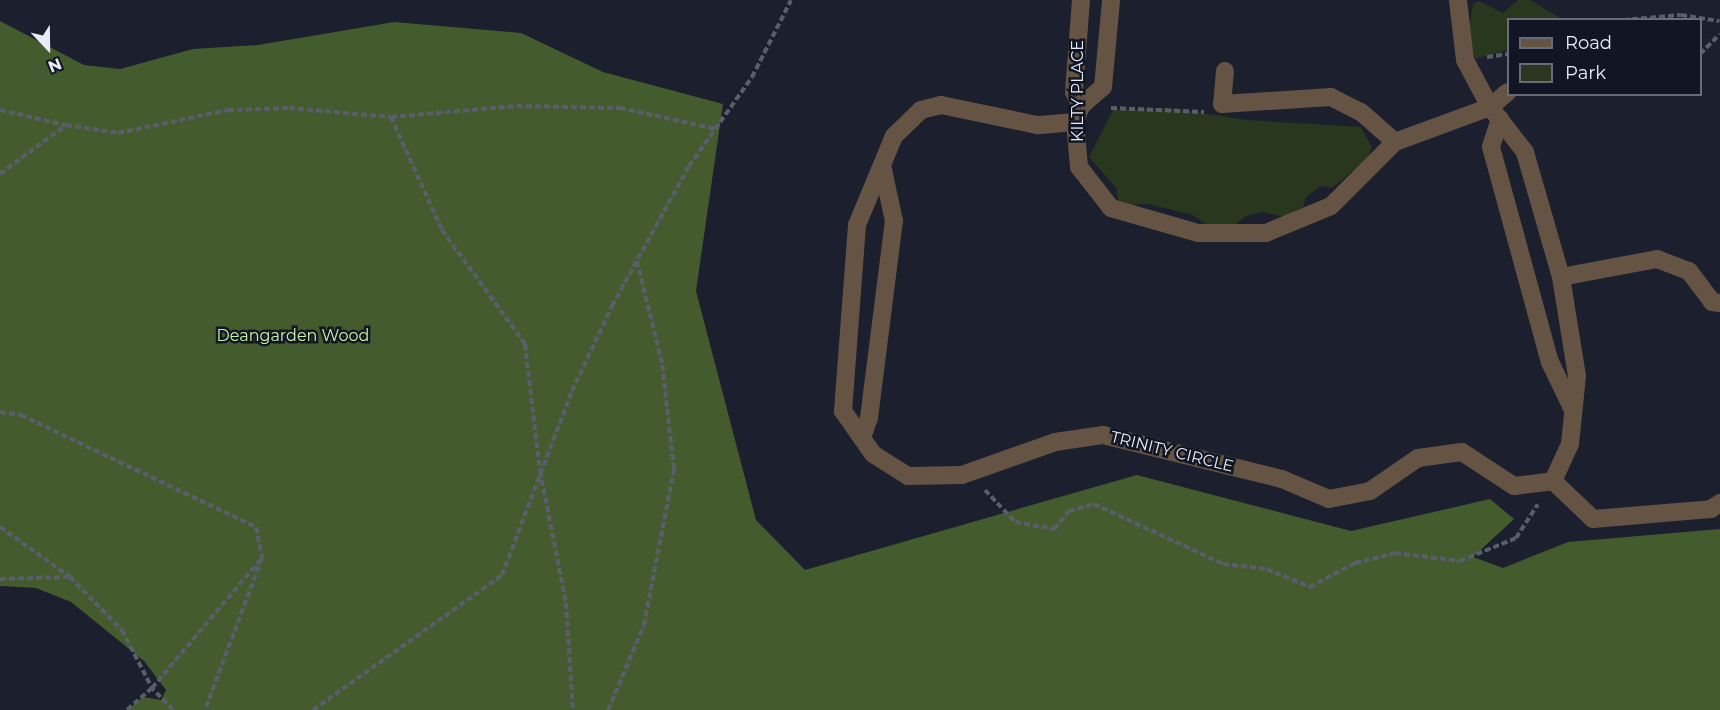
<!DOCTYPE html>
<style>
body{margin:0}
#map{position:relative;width:1720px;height:710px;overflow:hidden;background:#1b1f2e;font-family:Montserrat,sans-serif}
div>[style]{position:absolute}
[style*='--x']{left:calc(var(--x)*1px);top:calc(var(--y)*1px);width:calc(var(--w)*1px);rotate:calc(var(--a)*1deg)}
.green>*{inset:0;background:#28371d}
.forest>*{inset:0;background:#435b2d}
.path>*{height:4px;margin-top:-2px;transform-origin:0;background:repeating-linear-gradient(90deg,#5a5e6c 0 6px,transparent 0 9px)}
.street>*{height:18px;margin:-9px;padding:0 9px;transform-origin:9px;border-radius:9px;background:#655443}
span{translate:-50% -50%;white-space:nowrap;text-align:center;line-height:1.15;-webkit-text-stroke:5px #121624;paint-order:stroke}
.street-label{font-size:16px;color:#e9ecf7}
.park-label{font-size:16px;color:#c9f2a8}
.legend{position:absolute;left:1507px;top:18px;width:195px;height:78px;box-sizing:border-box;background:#121624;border:2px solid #686c78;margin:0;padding:8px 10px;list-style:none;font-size:18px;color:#e9ecf7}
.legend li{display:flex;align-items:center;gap:12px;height:30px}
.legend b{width:30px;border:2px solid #686c78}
.north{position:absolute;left:18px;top:18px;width:60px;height:60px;-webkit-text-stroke:4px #121624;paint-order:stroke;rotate:158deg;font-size:16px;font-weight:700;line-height:24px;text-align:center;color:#e9ecf7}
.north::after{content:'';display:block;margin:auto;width:21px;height:27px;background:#e9ecf7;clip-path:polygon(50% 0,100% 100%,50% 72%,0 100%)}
</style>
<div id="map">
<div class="green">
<div style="clip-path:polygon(1518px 0,1530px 0,1560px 18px,1508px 20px,1508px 50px,1475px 59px,1468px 35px,1473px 4px,1479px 1px,1503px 13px)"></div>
<div style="clip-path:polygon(1171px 108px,1247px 120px,1361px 127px,1372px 147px,1368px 158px,1332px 188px,1321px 186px,1306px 197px,1303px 207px,1284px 217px,1263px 212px,1246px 216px,1230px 228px,1211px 228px,1193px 215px,1148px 204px,1119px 205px,1116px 188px,1089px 157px,1113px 110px)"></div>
</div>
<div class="forest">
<div style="clip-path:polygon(0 21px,84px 65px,120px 69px,193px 49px,258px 45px,394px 22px,521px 33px,603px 72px,723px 104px,696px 291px,756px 520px,805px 570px,1137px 475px,1351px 531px,1490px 499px,1514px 519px,1473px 557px,1503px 568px,1568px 542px,1720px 529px,1720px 710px,127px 710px,143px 697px,161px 700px,166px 690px,144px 661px,71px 602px,36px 588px,0 586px)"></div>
</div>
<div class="path">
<div style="--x:1623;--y:20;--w:58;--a:-4.9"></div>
<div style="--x:1681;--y:15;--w:39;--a:9"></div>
<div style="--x:1700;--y:54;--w:28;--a:-45"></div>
<div style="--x:1487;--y:57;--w:21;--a:-8"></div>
<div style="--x:1111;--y:108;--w:93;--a:2.5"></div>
<div style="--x:0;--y:110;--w:67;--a:13"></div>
<div style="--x:391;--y:117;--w:124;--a:65.7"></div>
<div style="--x:442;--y:230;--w:141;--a:53.9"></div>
<div style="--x:525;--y:344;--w:128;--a:83.3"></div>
<div style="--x:540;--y:471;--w:135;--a:78.9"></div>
<div style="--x:566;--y:603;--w:107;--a:86.3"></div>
<div style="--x:0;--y:174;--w:82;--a:-36.6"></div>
<div style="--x:66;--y:125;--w:53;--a:8.7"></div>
<div style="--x:118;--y:133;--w:112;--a:-11.8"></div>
<div style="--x:228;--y:110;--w:61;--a:-1.9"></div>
<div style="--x:289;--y:108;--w:102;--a:5"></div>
<div style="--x:391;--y:117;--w:126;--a:-5"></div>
<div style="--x:517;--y:106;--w:103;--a:1.1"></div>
<div style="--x:620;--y:108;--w:98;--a:12.3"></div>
<div style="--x:0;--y:412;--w:21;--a:8"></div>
<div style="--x:21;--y:415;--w:260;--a:25.5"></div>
<div style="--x:256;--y:527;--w:32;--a:79"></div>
<div style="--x:262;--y:558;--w:162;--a:110.6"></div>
<div style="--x:985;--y:490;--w:44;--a:46.8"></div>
<div style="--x:1015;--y:522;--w:40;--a:10"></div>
<div style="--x:1054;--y:529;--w:23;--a:-50"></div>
<div style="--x:1069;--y:511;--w:26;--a:-16"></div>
<div style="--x:1094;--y:504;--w:142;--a:24.9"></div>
<div style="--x:1223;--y:564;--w:44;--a:6.5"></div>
<div style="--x:1267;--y:569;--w:47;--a:22.7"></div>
<div style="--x:1310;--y:587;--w:51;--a:-28.1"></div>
<div style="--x:1355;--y:563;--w:41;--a:-14"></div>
<div style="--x:1395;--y:553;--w:65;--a:7"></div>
<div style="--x:1460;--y:561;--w:61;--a:-22.3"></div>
<div style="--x:1516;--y:538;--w:40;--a:-57.1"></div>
<div style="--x:0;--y:527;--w:86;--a:35.5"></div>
<div style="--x:70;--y:577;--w:74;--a:45.5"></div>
<div style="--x:122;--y:630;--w:65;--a:62.7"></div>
<div style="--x:152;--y:688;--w:33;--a:139"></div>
<div style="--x:0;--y:579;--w:69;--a:-1.7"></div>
<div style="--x:173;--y:710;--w:30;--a:-134"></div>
<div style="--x:152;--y:688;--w:167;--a:-49.8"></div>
<div style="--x:313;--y:710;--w:232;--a:-35.5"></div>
<div style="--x:502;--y:575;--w:197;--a:-69.2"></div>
<div style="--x:572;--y:391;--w:94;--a:-64.8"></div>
<div style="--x:612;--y:306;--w:160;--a:-61.2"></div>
<div style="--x:689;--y:166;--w:109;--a:-54.7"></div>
<div style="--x:752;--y:77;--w:86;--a:-63.1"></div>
<div style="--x:608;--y:710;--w:92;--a:-67"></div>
<div style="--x:644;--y:625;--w:159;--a:-79.1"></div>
<div style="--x:674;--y:469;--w:107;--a:-96.5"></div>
<div style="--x:662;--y:363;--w:109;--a:-103.8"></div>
</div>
<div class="street">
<div style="--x:1081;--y:0;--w:92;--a:94.4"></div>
<div style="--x:1074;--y:92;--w:16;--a:63"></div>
<div style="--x:1081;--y:106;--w:17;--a:111"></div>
<div style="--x:1075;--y:122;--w:45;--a:84.9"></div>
<div style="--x:1079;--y:167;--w:52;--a:52"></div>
<div style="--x:1111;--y:208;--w:91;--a:16"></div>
<div style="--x:1198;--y:233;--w:68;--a:0"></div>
<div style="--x:1266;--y:233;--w:70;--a:-22.6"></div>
<div style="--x:1331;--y:206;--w:91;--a:-45"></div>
<div style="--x:1225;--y:71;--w:33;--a:95"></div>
<div style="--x:1222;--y:104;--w:109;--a:-3.7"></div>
<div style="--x:1331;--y:97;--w:34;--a:27"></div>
<div style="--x:1361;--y:112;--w:45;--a:41.4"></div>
<div style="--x:1395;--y:142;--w:101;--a:-20.2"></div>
<div style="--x:1490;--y:107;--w:53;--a:-118"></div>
<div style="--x:1465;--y:60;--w:60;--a:-96.7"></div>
<div style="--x:1081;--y:106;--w:29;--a:-41"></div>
<div style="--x:1103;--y:87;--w:87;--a:-84.7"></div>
<div style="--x:1500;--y:119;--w:29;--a:108"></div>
<div style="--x:1491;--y:147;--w:223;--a:74.7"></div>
<div style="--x:1550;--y:362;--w:53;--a:64.4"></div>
<div style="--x:1075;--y:122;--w:38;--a:175"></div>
<div style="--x:1037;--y:125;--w:98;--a:-168.2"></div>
<div style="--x:941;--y:105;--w:21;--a:166"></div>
<div style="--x:921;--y:110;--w:37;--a:136"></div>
<div style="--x:894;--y:136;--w:96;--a:112.6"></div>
<div style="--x:857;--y:225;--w:187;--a:94.3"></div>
<div style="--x:843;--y:411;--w:52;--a:55.1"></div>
<div style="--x:873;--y:454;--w:41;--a:32.2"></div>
<div style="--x:908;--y:476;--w:54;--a:-1.1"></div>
<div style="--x:962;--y:475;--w:99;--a:-19.5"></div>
<div style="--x:1055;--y:442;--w:49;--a:-8.3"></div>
<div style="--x:1103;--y:435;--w:184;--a:13.8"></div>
<div style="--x:1282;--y:479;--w:51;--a:23.1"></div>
<div style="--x:1329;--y:499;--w:42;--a:-11"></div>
<div style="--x:1370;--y:491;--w:58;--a:-34.5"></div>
<div style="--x:1418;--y:458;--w:44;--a:-7.8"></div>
<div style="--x:1462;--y:452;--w:62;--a:33.2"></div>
<div style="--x:1514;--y:486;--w:39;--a:-7"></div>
<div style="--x:1553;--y:481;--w:41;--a:-65.3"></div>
<div style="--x:1570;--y:444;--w:68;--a:-84.1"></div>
<div style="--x:1577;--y:376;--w:100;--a:-99.2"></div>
<div style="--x:1561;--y:277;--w:130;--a:-106.1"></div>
<div style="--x:1525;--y:152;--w:57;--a:-127.9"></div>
<div style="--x:1490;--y:107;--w:23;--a:-40"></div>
<div style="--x:1561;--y:277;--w:98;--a:-10.6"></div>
<div style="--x:1657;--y:259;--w:34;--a:21"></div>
<div style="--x:1689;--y:271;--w:39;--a:53"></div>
<div style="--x:1712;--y:302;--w:8;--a:7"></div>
<div style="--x:862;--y:438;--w:21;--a:-71"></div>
<div style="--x:869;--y:418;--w:199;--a:-82.8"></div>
<div style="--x:894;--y:221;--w:57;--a:-102.1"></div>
<div style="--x:1553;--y:481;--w:55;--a:43.5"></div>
<div style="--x:1593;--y:519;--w:118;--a:-4.8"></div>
<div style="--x:1711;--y:509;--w:11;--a:-34"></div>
</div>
<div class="street-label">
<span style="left:1078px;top:91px;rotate:-90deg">KILTY PLACE</span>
<span style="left:1172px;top:452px;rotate:14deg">TRINITY CIRCLE</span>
</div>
<div class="park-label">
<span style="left:293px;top:336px">Deangarden Wood</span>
</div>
<ul class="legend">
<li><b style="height:8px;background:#655443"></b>Road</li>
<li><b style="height:16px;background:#28371d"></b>Park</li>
</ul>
<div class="north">N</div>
</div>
